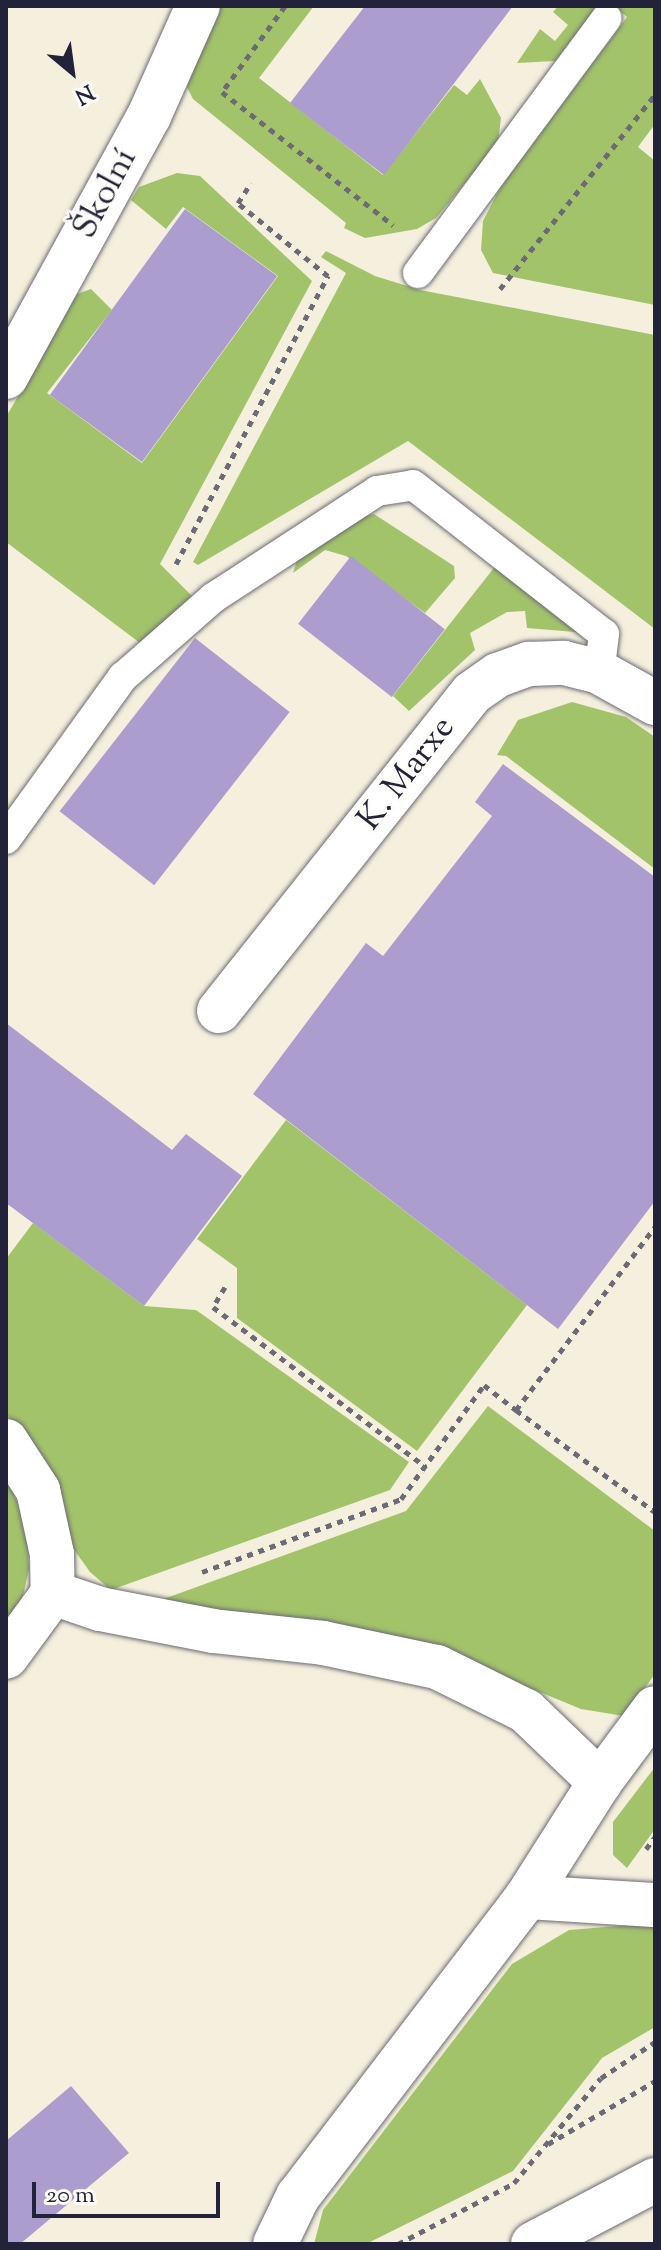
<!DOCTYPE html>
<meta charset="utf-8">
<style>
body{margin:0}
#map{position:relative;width:661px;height:2250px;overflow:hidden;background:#f4f0dd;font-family:"Sorts Mill Goudy",serif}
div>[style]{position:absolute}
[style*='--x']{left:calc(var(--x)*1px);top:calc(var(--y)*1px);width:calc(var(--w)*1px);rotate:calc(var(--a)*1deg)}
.green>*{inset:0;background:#a3c36b}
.building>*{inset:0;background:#ab9dcd;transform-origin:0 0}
.path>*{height:5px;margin-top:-2.5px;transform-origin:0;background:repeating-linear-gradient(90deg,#6c6a74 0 6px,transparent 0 12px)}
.roads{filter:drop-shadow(0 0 2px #6c6a74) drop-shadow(0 0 2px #6c6a74)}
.lane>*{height:30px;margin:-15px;padding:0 15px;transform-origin:15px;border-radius:15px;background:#fff}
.street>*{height:44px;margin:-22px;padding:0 22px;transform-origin:22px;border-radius:22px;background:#fff}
span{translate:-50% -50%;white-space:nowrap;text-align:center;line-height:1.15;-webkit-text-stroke:6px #fdfcf7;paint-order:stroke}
.street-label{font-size:34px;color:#22223b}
.frame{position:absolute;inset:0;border:8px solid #22223b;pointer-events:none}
.north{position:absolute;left:32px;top:32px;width:80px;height:80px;-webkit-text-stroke:6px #fdfcf7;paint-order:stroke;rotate:151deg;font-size:22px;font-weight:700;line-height:32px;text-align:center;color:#22223b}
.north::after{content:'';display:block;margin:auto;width:28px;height:36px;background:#22223b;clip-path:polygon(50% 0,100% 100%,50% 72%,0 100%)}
.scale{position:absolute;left:32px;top:2182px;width:188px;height:36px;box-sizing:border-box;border:4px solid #22223b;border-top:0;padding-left:10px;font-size:24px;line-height:28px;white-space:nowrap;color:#22223b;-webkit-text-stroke:6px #fdfcf7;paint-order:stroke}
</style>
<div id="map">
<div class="green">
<div style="clip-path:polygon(214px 6px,314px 6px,259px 78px,383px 175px,454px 85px,467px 95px,480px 79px,501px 118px,498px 143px,436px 218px,417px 229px,365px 238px,344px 228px,346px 223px,193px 99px,187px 87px)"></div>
<div style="clip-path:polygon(558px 6px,600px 6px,555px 61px,517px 63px,540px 29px,555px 41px,568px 25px,553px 12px)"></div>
<div style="clip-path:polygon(614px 6px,655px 6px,655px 124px,638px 147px,655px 161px,655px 305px,493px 273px,481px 250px,483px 221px,500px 188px,627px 17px)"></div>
<div style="clip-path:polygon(177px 173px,200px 176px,312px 281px,160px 564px,192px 596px,174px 619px,140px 643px,6px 542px,6px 417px,77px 294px,91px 289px,112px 310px,47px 393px,142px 463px,278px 276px,183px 207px,166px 229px,131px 200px,139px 187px)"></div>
<div style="clip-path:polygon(326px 251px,375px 276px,420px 290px,655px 335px,655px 629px,408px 441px,198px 565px,193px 562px,346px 273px,321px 257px)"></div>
<div style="clip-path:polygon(374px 514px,454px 566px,455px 578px,425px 613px,346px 556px,325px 550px,293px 573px,298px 557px,352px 519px)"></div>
<div style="clip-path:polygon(497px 564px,587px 633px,527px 628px,525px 611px,507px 612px,470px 633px,475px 650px,409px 711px,393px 696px)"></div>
<div style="clip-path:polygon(572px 702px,626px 717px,655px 737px,655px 869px,506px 756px,497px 755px,518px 720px)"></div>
<div style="clip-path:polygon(286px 1120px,527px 1305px,417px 1451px,237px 1318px,237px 1268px,197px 1239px)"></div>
<div style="clip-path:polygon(33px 1223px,144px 1306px,196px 1310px,409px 1462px,390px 1490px,111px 1590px,90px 1572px,70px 1544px,64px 1507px,49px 1468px,6px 1414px,6px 1259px)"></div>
<div style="clip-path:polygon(488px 1406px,655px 1531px,655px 1674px,624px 1716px,581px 1709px,445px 1653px,158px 1601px,406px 1511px)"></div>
<div style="clip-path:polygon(6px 1477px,27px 1524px,29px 1569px,22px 1600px,6px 1626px)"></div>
<div style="clip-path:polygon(655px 1767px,655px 1829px,627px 1868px,613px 1855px,613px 1822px)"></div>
<div style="clip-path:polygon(655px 1923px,655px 2027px,602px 2058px,513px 2171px,366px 2244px,314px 2244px,323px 2210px,512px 1964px,569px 1930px)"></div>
</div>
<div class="building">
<div style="clip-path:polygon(365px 6px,513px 6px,384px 175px,290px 103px)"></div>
<div style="left:185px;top:209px;width:114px;height:230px;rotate:36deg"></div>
<div style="left:351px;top:556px;width:119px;height:86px;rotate:38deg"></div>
<div style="left:195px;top:638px;width:120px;height:220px;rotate:38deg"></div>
<div style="clip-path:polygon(503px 764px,655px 877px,655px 1201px,558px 1329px,253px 1094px,366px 943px,383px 956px,492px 816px,475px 802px)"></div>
<div style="clip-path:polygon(6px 1023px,172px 1150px,186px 1134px,242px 1176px,144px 1306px,6px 1203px)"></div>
<div style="clip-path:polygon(71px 2086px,129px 2153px,20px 2244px,6px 2244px,6px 2141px)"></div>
</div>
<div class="path">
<div style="--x:285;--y:6;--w:107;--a:126.2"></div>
<div style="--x:222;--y:92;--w:217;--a:37.9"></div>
<div style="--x:500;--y:289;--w:248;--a:-51.4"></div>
<div style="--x:176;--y:564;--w:326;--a:-62.2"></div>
<div style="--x:328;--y:276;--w:116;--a:-141"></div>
<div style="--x:238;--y:203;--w:24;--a:-57"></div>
<div style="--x:225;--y:1287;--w:23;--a:121"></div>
<div style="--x:213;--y:1307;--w:266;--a:36.9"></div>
<div style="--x:516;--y:1410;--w:172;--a:36.3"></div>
<div style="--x:202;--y:1572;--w:212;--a:-20.1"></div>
<div style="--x:401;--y:1499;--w:141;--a:-53.9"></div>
<div style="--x:484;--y:1385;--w:41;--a:38"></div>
<div style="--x:516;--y:1410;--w:230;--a:-52.8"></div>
<div style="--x:646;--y:1849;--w:15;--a:-53"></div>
<div style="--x:548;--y:2144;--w:124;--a:-30.5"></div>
<div style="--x:398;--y:2244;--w:131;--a:-27.7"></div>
<div style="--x:514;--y:2183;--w:136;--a:-50.4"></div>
<div style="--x:601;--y:2078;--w:65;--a:-33.7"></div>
</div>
<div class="roads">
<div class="lane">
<div style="--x:418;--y:273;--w:317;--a:-53.5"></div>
<div style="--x:6;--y:839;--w:200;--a:-54.2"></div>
<div style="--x:123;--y:677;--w:120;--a:-41.3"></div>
<div style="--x:213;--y:598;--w:196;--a:-33.1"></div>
<div style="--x:377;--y:491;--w:36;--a:-9"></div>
<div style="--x:413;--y:485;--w:242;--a:38"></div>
<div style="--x:604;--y:634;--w:38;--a:97"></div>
</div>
<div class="street">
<div style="--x:6;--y:377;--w:298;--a:-61.3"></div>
<div style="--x:149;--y:116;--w:120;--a:-66"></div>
<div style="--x:219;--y:1011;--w:406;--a:-51.5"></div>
<div style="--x:472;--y:693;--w:32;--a:-35"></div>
<div style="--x:498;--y:675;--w:33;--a:-20"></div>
<div style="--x:529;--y:664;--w:35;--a:-2"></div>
<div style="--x:564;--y:663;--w:36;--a:14"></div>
<div style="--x:599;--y:672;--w:64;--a:29"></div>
<div style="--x:6;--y:1441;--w:59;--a:56.9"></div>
<div style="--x:38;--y:1490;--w:66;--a:77.7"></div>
<div style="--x:52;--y:1554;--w:39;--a:89"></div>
<div style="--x:53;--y:1593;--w:79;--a:126.3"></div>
<div style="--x:53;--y:1593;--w:50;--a:18.8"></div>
<div style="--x:100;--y:1609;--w:115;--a:11"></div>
<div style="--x:213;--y:1631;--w:111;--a:6.2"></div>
<div style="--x:323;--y:1643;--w:116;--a:11.9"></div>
<div style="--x:437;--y:1667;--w:99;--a:26.3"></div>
<div style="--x:526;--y:1711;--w:103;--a:43.8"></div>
<div style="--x:600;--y:1782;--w:136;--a:122.4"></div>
<div style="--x:527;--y:1897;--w:377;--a:127.4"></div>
<div style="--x:298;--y:2196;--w:53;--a:115.6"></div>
<div style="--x:600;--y:1782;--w:92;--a:-53.4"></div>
<div style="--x:527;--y:1897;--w:128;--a:3.6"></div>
<div style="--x:533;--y:2244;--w:138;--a:-27.7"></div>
</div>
</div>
<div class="street-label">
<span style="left:106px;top:194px;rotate:-62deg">Školní</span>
<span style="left:407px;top:774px;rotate:-52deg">K. Marxe</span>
</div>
<div class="frame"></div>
<div class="north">N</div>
<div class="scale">20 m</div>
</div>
